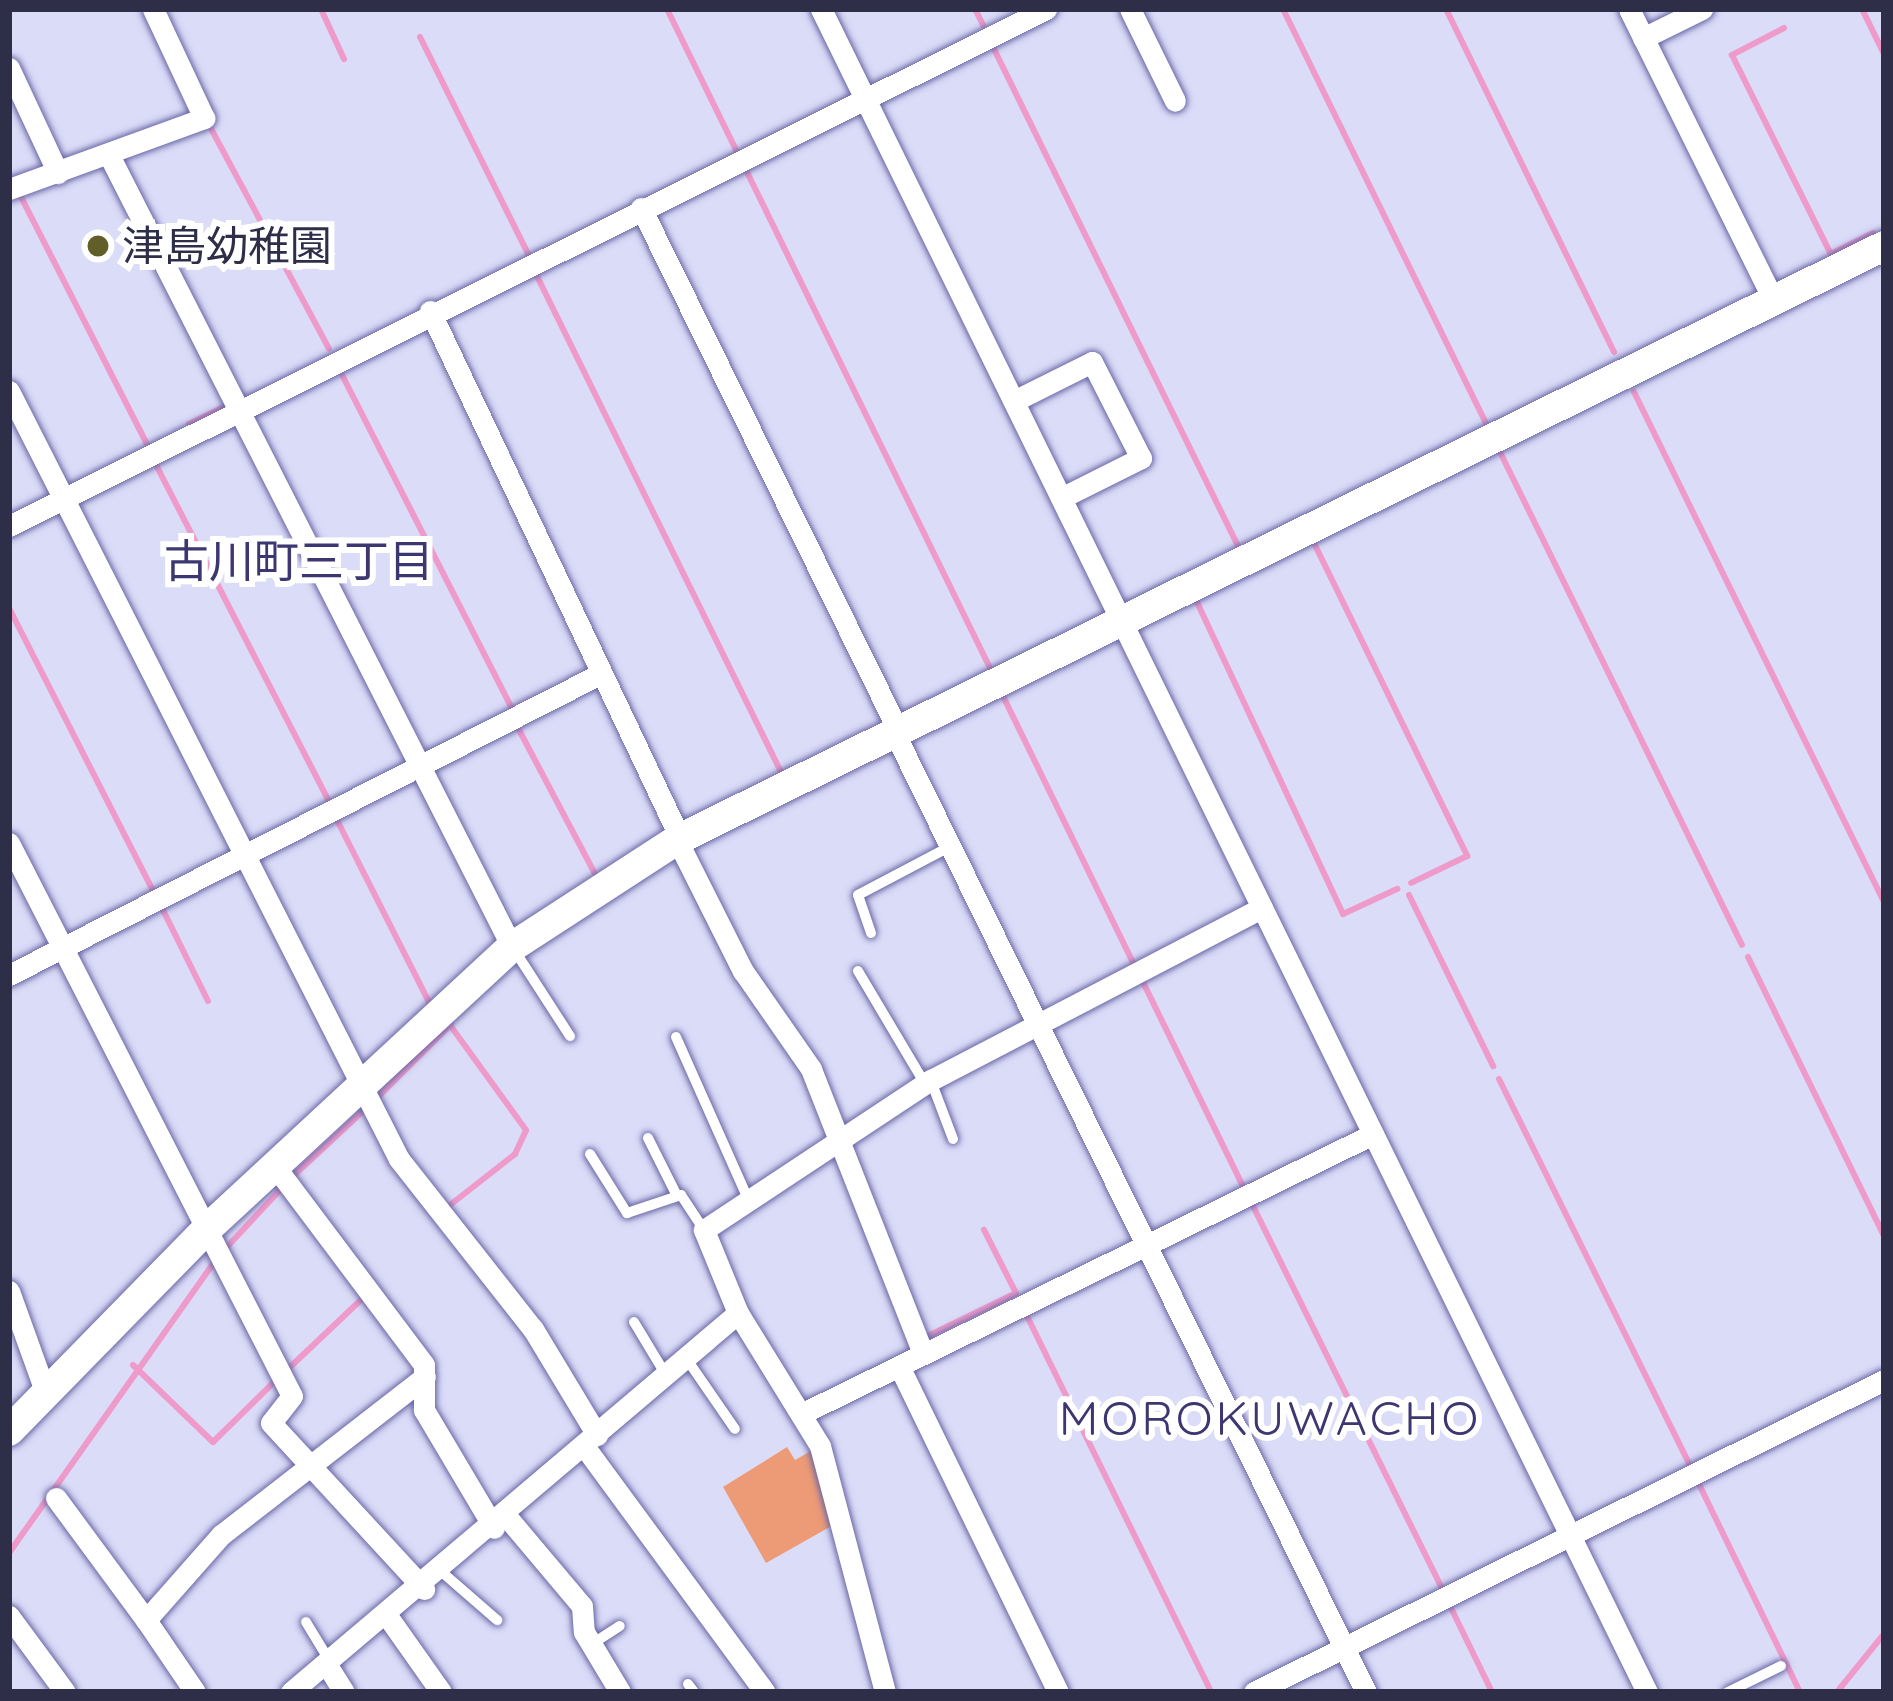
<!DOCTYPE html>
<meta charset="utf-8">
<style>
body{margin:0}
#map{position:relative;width:1893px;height:1701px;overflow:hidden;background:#dbdcf8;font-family:Quicksand,"Noto Sans JP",sans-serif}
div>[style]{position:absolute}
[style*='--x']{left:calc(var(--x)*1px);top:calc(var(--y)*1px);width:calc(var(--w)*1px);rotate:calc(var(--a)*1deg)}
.green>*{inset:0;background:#ed9b76}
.stream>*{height:6px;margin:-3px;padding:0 3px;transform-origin:3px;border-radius:3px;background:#ee9aca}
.roads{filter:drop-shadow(0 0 3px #6a67a6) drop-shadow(0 0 3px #6a67a6)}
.lane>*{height:10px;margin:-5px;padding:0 5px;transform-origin:5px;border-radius:5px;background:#fff}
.street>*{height:21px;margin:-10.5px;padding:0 10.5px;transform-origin:10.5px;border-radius:10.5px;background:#fff}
.secondary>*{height:30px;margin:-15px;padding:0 15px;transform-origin:15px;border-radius:15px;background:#fff}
.dots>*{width:33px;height:33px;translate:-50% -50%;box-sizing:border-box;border:6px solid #fff;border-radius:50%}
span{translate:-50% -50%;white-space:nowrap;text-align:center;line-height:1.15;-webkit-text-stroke:12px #fff;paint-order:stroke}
.poi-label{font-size:42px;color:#2e2e49}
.left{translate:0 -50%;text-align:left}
.neighbourhood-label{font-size:45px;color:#3c3771}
.quarter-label{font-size:48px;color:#3c3771;letter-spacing:3px}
.frame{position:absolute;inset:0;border:12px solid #2e2e49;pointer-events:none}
</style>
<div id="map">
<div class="green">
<div style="clip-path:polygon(787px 1447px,795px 1460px,816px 1448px,835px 1524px,766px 1563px,723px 1487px)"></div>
</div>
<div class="stream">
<div style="--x:321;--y:9;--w:55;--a:65.3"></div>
<div style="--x:667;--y:9;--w:157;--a:63.9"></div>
<div style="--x:975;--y:9;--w:18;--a:63"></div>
<div style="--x:1283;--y:9;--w:463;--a:63.9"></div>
<div style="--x:1446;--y:9;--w:382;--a:63.9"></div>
<div style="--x:1862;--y:9;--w:50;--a:63.9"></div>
<div style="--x:1784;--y:28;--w:59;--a:152.6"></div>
<div style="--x:1732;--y:55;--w:222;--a:63.6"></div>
<div style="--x:1831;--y:254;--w:47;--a:-26.6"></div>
<div style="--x:420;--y:37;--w:242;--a:63.5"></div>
<div style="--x:993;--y:47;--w:558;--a:63.85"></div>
<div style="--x:208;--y:123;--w:256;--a:61.8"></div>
<div style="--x:745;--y:168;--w:559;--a:63.89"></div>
<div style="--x:18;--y:191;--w:286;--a:63"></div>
<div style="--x:534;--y:270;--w:562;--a:63.8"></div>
<div style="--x:338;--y:367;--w:386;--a:63"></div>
<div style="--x:1634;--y:392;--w:568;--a:63.89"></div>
<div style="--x:189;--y:424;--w:39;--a:-26"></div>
<div style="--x:1500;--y:452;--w:549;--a:63.85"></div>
<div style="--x:153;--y:459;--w:388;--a:62.8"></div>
<div style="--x:1313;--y:541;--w:351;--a:63.9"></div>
<div style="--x:1467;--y:856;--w:62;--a:154.3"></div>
<div style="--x:1196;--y:600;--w:347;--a:64.9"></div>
<div style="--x:1343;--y:914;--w:60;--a:-24.8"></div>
<div style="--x:9;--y:608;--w:321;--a:63"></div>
<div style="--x:1002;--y:694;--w:301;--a:64"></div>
<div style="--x:517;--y:726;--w:167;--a:62.2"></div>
<div style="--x:336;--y:818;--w:211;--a:63.2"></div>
<div style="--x:1409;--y:895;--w:191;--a:63.8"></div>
<div style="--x:161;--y:906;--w:106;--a:63.7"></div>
<div style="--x:1748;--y:957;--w:310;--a:64"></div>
<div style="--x:1140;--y:976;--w:232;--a:63.9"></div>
<div style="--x:1499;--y:1079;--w:431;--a:63.7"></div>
<div style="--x:376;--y:1099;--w:106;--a:-45"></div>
<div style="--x:291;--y:1178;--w:98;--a:-42.9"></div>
<div style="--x:450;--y:1205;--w:83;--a:-38.1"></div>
<div style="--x:515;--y:1154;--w:26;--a:-65"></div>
<div style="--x:526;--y:1130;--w:130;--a:-125.9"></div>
<div style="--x:1253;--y:1206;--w:425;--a:63.7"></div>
<div style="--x:226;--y:1248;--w:82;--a:-47"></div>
<div style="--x:1027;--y:1316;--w:419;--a:63.9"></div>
<div style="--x:928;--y:1336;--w:98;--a:-26"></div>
<div style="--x:1016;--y:1293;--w:71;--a:-116.9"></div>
<div style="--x:133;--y:1365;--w:111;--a:43.9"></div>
<div style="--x:213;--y:1442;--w:90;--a:-44.5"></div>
<div style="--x:287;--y:1370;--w:105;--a:-43.5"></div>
<div style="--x:1697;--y:1480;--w:236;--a:64.1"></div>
<div style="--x:9;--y:1553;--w:356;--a:-54.8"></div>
<div style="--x:1452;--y:1610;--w:91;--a:64"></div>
<div style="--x:1837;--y:1692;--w:75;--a:-51"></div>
</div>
<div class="roads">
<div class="lane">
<div style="--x:871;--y:933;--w:40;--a:-108.9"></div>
<div style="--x:858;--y:895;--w:103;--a:-27.8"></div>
<div style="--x:513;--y:948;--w:105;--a:57.1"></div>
<div style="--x:858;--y:971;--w:131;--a:59.3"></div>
<div style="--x:676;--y:1037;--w:177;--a:66"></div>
<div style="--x:931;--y:1081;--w:62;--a:69.2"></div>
<div style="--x:648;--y:1138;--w:63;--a:63.4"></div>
<div style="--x:590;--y:1154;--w:70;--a:57.9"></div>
<div style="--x:627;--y:1213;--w:57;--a:-18.4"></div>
<div style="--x:681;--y:1195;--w:42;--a:56.7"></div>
<div style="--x:634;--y:1322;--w:62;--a:58.9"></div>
<div style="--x:686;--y:1358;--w:86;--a:55.4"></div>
<div style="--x:443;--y:1573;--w:72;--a:41"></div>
<div style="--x:306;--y:1622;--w:44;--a:58.8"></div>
<div style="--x:592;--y:1644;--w:33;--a:-33"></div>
<div style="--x:688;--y:1684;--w:10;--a:53"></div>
<div style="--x:1728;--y:1692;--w:59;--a:-26.1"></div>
</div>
<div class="street">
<div style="--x:821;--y:9;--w:1875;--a:63.86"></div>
<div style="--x:1130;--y:9;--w:102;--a:63.9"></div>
<div style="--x:1629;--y:9;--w:326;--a:63.6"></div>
<div style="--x:1643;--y:38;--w:66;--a:-26.2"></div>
<div style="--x:9;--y:68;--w:116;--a:65"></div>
<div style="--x:110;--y:157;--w:886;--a:63.03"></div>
<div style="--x:9;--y:189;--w:208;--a:-20"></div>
<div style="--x:204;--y:118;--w:120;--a:-115.1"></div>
<div style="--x:641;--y:208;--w:582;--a:63.79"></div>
<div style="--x:430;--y:311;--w:583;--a:64.62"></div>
<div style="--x:9;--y:391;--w:861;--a:63.08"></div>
<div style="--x:399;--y:1159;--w:216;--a:51.8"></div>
<div style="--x:533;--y:1329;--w:124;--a:58.9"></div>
<div style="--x:1014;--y:401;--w:87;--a:-26.6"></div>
<div style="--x:1092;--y:362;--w:108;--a:63"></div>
<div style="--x:1141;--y:458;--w:89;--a:153.4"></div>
<div style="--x:9;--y:526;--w:1159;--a:-26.5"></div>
<div style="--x:894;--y:732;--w:1070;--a:63.82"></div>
<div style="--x:677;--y:840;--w:147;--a:63.3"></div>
<div style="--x:743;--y:971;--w:119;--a:55.2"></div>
<div style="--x:811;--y:1069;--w:306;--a:68.5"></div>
<div style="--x:9;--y:843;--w:621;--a:62.9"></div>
<div style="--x:292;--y:1396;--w:34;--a:128"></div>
<div style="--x:271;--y:1423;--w:226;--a:47.3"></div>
<div style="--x:9;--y:975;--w:663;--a:-26.99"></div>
<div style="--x:277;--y:1169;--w:245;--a:53.1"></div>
<div style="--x:424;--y:1365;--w:45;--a:90"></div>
<div style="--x:424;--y:1410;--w:137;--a:59.3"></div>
<div style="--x:9;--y:1291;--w:109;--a:70.2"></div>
<div style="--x:738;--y:1313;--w:156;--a:58.3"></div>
<div style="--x:820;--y:1446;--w:254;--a:75.2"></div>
<div style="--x:899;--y:1366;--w:363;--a:64"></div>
<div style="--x:801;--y:1414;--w:637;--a:-26.08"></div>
<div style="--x:584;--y:1446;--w:305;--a:53.7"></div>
<div style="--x:56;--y:1498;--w:152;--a:53.6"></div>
<div style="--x:507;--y:1517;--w:116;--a:49.9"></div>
<div style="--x:582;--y:1606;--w:26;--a:86"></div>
<div style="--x:584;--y:1632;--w:70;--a:59"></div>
<div style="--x:9;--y:1616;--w:94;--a:53.6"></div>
<div style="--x:388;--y:1617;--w:92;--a:54.8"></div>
<div style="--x:327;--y:1665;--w:32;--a:58"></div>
<div style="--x:195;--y:1692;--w:87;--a:-124.2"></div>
<div style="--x:146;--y:1620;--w:113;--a:-48.6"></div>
<div style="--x:221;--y:1535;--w:258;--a:-37.8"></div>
<div style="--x:291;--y:1692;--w:586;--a:-40.29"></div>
<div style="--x:738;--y:1313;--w:90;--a:-112.3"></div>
<div style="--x:704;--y:1230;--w:272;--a:-33.5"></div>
<div style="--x:931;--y:1080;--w:373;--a:-27.5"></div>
<div style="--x:1254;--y:1692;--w:703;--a:-26.35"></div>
</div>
<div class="secondary">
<div style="--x:9;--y:1431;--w:283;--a:-45.6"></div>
<div style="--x:207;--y:1229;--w:415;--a:-42.8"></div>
<div style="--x:512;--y:947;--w:197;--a:-33"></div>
<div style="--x:677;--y:840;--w:1345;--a:-26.2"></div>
</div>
</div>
<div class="dots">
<div style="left:98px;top:246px;background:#625e2a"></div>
</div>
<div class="poi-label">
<span class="left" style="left:122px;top:246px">津島幼稚園</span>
</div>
<div class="neighbourhood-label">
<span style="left:299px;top:561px">古川町三丁目</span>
</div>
<div class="quarter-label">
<span style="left:1270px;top:1418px">MOROKUWACHO</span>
</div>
<div class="frame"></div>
</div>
